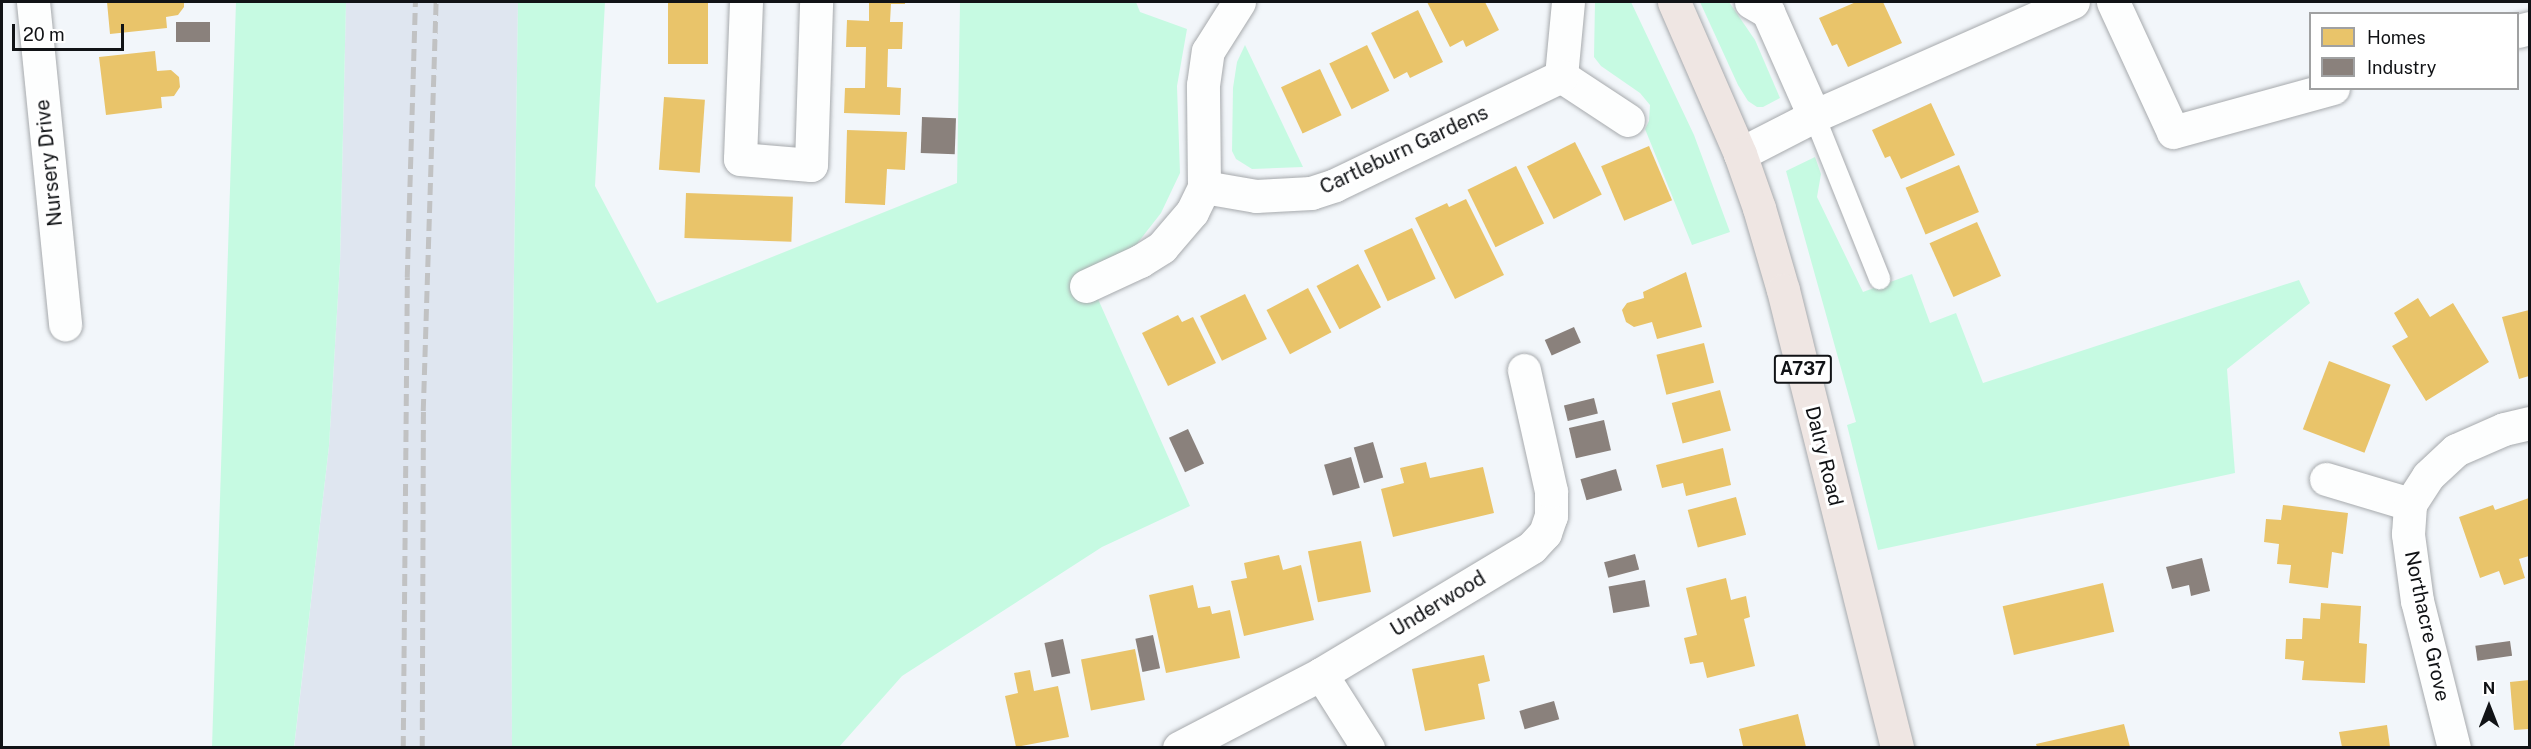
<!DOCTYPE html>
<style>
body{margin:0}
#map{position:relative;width:2531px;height:749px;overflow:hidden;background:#f2f6fa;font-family:"Public Sans",sans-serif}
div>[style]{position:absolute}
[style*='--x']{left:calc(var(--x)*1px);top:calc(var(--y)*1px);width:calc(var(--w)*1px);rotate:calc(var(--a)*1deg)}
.built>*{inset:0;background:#dfe6f0}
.green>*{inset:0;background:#c6fae2}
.homes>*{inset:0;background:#e9c46a;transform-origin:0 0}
.industry>*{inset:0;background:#8a817c;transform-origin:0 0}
.roads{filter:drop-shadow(0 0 2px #a7aaad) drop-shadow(0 0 2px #a7aaad)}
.lane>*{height:21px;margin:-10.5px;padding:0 10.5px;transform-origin:10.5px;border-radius:10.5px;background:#fdfefe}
.street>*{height:33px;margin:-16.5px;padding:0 16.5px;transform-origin:16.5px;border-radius:16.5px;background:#fdfefe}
.highway>*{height:33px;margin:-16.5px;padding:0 16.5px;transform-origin:16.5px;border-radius:16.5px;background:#efe6e3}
.rail>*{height:4.5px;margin-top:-2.25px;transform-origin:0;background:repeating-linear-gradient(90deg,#c1c2c3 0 12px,transparent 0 18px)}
span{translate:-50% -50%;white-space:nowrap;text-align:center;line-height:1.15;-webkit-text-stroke:6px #fff;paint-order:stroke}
.shield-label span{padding:2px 4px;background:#fff;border:2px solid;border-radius:4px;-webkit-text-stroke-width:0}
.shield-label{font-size:18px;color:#111316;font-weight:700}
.street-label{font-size:20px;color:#111316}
.frame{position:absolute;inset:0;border:3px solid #111316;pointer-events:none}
.legend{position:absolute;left:2309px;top:12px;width:210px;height:78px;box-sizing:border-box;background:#fff;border:2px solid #a0a1a2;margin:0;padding:8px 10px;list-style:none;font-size:18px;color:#111316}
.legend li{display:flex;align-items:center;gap:12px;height:30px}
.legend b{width:30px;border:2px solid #a0a1a2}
.north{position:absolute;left:2459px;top:677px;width:60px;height:60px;-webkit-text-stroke:4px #fff;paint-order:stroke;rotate:0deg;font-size:16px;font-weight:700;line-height:24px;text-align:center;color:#111316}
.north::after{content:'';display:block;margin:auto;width:21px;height:27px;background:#111316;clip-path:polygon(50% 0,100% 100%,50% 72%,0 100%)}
.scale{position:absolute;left:12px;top:24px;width:112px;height:27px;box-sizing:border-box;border:3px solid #111316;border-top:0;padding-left:8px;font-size:18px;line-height:21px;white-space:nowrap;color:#111316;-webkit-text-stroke:4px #fff;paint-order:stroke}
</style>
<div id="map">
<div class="built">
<div style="clip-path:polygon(346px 2px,518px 2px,511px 472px,512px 747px,294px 748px,329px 446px,340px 262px)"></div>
</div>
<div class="green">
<div style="clip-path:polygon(236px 2px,346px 2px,340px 262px,329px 446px,294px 747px,212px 747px)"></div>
<div style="clip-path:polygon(518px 2px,605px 2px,595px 186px,657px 303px,957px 183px,960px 2px,1136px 2px,1140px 12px,1187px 29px,1177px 86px,1180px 173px,1161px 213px,1136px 245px,1086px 272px,1190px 506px,1102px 547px,902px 676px,839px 747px,512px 748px,511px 472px)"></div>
<div style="clip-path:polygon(1595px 2px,1631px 2px,1694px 135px,1730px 232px,1692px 245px,1645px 129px,1649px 121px,1650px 105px,1640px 93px,1601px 66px,1594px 57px)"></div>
<div style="clip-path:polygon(1700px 2px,1729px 2px,1755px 40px,1780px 98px,1763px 107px,1757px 107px,1748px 101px,1738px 85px)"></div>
<div style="clip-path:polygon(1245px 45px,1303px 167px,1252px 169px,1236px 159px,1232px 151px,1233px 88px,1237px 62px)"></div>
<div style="clip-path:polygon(1815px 157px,1821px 174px,1817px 197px,1863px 292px,1912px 274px,1930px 323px,1956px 313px,1983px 383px,2299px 280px,2310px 303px,2227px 369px,2235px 473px,1878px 550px,1847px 425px,1856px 422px,1786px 171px)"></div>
</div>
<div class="homes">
<div style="clip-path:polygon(107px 2px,184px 2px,184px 7px,178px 15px,166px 17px,167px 28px,110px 34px)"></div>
<div style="left:668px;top:2px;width:40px;height:62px"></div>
<div style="clip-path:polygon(869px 2px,905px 2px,905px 4px,891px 4px,890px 22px,903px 22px,902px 49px,888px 49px,887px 87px,901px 88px,900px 115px,844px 113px,845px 88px,865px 88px,866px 47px,846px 47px,847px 20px,869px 21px)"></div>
<div style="clip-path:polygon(1427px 2px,1485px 2px,1499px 30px,1466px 47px,1463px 40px,1450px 47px)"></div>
<div style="clip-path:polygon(1856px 2px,1883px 2px,1902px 43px,1848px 67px,1837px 44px,1832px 46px,1819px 18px)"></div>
<div style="clip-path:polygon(1418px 10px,1443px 62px,1410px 78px,1407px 72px,1394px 79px,1371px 33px)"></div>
<div style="left:1367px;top:45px;width:51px;height:42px;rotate:64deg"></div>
<div style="clip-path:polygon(155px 51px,157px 71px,171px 70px,179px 77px,180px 87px,174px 96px,161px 97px,162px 108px,106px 115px,99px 57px)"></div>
<div style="left:1320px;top:69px;width:51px;height:43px;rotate:65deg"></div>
<div style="left:664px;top:97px;width:41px;height:73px;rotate:4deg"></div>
<div style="clip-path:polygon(1931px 103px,1955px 155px,1901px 179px,1890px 156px,1885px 158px,1872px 130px)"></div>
<div style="clip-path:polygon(847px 130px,907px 132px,905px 170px,887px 169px,885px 205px,845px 203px)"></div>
<div style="left:1575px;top:142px;width:59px;height:54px;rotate:63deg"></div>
<div style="left:1649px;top:146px;width:59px;height:52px;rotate:67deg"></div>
<div style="left:1959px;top:165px;width:51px;height:58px;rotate:67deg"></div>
<div style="left:1516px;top:166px;width:64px;height:54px;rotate:64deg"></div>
<div style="left:686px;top:193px;width:107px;height:45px;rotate:2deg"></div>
<div style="clip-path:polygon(1466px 199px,1504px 275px,1455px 299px,1415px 218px,1447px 203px,1449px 207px)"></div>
<div style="left:1977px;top:222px;width:59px;height:52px;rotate:66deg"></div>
<div style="left:1412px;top:228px;width:56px;height:53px;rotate:65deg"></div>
<div style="left:1358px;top:264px;width:49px;height:47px;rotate:62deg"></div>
<div style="clip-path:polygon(1686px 272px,1702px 327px,1657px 339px,1652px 322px,1634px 327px,1626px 322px,1622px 310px,1627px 303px,1644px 298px,1643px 292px)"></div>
<div style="left:1308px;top:288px;width:50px;height:47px;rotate:62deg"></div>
<div style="left:1245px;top:294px;width:50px;height:50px;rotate:64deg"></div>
<div style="clip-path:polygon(2418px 298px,2430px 317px,2453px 303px,2489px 362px,2426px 401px,2392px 346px,2408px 337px,2394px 313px)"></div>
<div style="clip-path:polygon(2529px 310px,2529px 376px,2519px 379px,2502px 317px)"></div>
<div style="clip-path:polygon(1178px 315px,1182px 322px,1193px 317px,1216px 363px,1168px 386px,1142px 333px)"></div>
<div style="left:1704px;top:343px;width:41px;height:49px;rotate:76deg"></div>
<div style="left:2329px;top:361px;width:66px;height:73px;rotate:21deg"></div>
<div style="left:1720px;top:390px;width:42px;height:50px;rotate:75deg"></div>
<div style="clip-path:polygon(1723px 448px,1731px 485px,1686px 496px,1683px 483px,1662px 488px,1656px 465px)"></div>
<div style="clip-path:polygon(1426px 462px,1430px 478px,1483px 467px,1494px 513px,1393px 537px,1381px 489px,1404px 483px,1400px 468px)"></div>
<div style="left:1736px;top:497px;width:39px;height:50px;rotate:75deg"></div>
<div style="clip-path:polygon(2529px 498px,2529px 556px,2519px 559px,2525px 578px,2504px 585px,2499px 571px,2480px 578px,2459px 517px,2493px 505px,2495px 510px)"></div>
<div style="clip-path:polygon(2283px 505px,2348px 513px,2343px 554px,2332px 552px,2328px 588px,2289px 583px,2291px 565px,2277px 564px,2279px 544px,2264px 542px,2266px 519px,2281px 520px)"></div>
<div style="left:1361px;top:541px;width:52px;height:54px;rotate:79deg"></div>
<div style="clip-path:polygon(1279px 555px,1283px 570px,1301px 565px,1314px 620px,1244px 636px,1231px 581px,1247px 578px,1244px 563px)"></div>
<div style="clip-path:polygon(1726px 578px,1731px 600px,1746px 596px,1750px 617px,1744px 619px,1755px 666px,1707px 678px,1703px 662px,1690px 664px,1684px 638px,1697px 635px,1686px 588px)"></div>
<div style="left:2103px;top:583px;width:50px;height:103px;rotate:77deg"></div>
<div style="clip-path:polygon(1193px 585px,1198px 608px,1210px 606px,1212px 614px,1230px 610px,1240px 658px,1166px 673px,1149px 595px)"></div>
<div style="clip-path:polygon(2321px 603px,2361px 606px,2359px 643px,2367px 644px,2365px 683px,2302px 680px,2304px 661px,2285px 659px,2286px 639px,2302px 639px,2303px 618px,2320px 619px)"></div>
<div style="left:1135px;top:649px;width:52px;height:55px;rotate:79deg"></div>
<div style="clip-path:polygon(1484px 655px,1490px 681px,1478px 684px,1485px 719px,1425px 731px,1412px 669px)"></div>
<div style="clip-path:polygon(1030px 670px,1034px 691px,1058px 686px,1069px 737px,1016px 747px,1005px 696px,1018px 693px,1014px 673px)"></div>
<div style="clip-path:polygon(2529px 680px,2529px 729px,2514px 730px,2510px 682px)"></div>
<div style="clip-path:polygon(1798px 714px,1806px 747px,1739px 747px,1743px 746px,1739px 729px)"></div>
<div style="clip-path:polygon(2124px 724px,2130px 747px,2037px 747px,2036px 744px)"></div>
<div style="clip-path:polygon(2387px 725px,2390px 747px,2342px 747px,2339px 732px)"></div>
</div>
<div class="industry">
<div style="left:210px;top:22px;width:20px;height:34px;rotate:90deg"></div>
<div style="left:922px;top:117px;width:34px;height:36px;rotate:2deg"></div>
<div style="left:1574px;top:327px;width:17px;height:32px;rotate:66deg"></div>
<div style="left:1594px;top:398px;width:16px;height:31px;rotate:76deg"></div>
<div style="left:1604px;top:420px;width:31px;height:36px;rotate:77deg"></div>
<div style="left:1188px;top:429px;width:38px;height:21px;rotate:65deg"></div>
<div style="left:1373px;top:442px;width:37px;height:20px;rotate:74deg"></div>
<div style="left:1351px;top:457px;width:32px;height:28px;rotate:74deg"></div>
<div style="left:1616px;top:469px;width:22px;height:37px;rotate:74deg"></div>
<div style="left:1635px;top:554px;width:16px;height:32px;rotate:75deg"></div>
<div style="clip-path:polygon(2202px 558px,2210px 591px,2191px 596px,2189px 585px,2172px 589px,2166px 567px)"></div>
<div style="left:1645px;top:580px;width:27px;height:37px;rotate:80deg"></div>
<div style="left:1153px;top:635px;width:34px;height:18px;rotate:78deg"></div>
<div style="left:1063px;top:639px;width:35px;height:19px;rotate:78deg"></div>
<div style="left:2510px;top:641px;width:15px;height:35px;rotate:82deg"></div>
<div style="left:1554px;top:701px;width:19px;height:36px;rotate:74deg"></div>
</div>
<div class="roads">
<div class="lane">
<div style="--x:1814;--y:116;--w:175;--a:68.1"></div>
</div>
<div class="street">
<div style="--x:33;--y:2;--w:324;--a:84.3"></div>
<div style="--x:746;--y:2;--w:157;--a:92.2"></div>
<div style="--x:740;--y:159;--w:71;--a:4.8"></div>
<div style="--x:811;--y:165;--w:163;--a:-88.2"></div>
<div style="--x:1568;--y:2;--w:74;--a:95.4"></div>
<div style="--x:1561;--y:76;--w:80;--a:33.3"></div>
<div style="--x:1751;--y:2;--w:20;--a:30"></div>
<div style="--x:1768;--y:12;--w:114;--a:66.1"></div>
<div style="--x:2113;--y:2;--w:143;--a:65.2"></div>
<div style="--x:2173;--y:132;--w:166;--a:-15.4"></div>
<div style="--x:2518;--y:31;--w:12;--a:-14"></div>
<div style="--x:1740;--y:154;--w:83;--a:-27.2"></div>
<div style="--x:1814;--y:116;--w:283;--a:-23.8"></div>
<div style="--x:1204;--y:187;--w:53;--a:9.8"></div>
<div style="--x:1256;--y:196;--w:55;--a:-3.1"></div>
<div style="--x:1311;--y:193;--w:25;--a:-18"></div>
<div style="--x:1335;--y:185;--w:251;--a:-25.7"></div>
<div style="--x:1086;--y:286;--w:60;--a:-24.8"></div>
<div style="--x:1140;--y:261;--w:26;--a:-32"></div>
<div style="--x:1162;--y:247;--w:46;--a:-49.4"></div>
<div style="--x:1192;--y:212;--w:28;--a:-64"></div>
<div style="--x:1204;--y:187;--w:102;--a:-90.6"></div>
<div style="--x:1203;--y:85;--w:34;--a:-82"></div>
<div style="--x:1208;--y:51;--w:58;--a:-57.7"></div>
<div style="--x:2326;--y:479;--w:88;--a:16.6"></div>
<div style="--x:1321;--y:674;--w:88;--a:57.6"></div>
<div style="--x:1179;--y:748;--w:160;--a:-27.5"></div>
<div style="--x:1321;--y:674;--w:246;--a:-31"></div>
<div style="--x:1532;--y:547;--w:19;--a:-47"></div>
<div style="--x:1545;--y:533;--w:18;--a:-71"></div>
<div style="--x:1551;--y:516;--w:25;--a:-90"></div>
<div style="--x:1551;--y:491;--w:124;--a:-102.6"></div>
<div style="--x:2454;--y:748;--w:152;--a:-104.1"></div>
<div style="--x:2417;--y:601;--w:68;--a:-97.7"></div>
<div style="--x:2408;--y:534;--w:30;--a:-86"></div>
<div style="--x:2410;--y:504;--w:33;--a:-57"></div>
<div style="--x:2428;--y:476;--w:38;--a:-43"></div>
<div style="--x:2456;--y:450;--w:52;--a:-23.6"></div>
<div style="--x:2504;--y:429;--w:27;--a:-13"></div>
</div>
<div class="highway">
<div style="--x:1674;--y:2;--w:166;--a:66.5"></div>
<div style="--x:1740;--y:154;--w:57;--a:70.6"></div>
<div style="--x:1759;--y:208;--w:85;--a:73.7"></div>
<div style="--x:1783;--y:290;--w:472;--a:76"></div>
</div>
</div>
<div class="rail">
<div style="--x:403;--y:748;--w:471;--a:-89.5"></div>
<div style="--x:407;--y:277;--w:275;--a:-88.3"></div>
<div style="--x:422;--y:748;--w:337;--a:-89.8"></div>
<div style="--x:423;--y:411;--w:409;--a:-88.2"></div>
</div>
<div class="shield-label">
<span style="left:1803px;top:369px">A737</span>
</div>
<div class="street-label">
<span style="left:1404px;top:150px;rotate:-25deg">Cartleburn Gardens</span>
<span style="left:49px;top:163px;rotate:-96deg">Nursery Drive</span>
<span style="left:1824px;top:456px;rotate:76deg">Dalry Road</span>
<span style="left:1438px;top:604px;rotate:-31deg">Underwood</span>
<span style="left:2427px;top:626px;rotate:78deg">Northacre Grove</span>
</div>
<div class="frame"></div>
<ul class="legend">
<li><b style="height:16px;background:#e9c46a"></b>Homes</li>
<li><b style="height:16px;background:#8a817c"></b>Industry</li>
</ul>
<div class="north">N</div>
<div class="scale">20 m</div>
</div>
